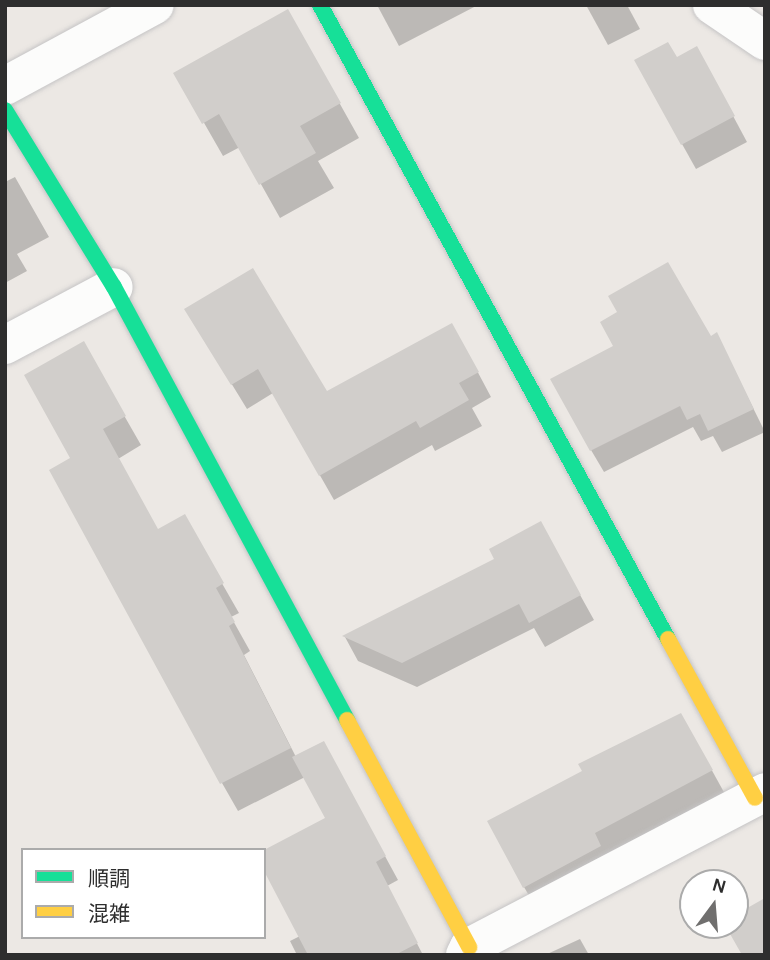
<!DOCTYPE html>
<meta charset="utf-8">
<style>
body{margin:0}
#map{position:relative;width:770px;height:960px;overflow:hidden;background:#ece8e4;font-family:Karla,"Noto Sans JP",sans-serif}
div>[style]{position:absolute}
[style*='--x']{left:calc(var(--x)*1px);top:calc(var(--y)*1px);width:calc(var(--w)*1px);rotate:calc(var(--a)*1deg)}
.shadow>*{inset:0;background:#0003}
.building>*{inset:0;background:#d1cecb}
.roads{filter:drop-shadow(0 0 2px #c5c4c5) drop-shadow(0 0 2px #c5c4c5)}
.street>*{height:38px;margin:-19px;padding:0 19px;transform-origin:19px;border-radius:19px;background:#fcfcfb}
.fast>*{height:16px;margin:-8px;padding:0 8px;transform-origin:8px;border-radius:8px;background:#16e098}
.slow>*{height:16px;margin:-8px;padding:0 8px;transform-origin:8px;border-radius:8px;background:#ffcf43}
span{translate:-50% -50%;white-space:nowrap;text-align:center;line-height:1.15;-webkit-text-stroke:7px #fff;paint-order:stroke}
.frame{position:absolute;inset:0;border:7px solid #2e2e2e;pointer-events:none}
.legend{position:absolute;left:21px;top:848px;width:245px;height:91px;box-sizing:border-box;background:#fff;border:2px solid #ababab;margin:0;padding:9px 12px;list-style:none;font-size:21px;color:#2e2e2e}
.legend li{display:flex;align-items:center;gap:14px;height:35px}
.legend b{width:35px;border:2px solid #ababab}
.north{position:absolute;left:679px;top:869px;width:70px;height:70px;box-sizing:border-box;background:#fff;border:2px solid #ababab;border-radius:50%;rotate:16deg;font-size:19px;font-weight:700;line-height:28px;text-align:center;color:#2e2e2e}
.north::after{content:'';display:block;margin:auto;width:24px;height:32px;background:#706f6e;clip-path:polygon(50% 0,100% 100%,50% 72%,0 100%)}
</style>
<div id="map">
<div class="shadow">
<div style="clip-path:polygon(377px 5px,478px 5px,399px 46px)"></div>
<div style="clip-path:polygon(586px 5px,627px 5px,640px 29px,608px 45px)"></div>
<div style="clip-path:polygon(288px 11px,359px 138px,318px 161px,334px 188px,280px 218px,240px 147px,223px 156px,176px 74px)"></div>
<div style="clip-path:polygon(710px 73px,747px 142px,696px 169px,682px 144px)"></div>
<div style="clip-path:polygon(15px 177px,49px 237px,17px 254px,27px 271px,5px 283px,5px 182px)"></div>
<div style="clip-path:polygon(201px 334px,327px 394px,466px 350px,491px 397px,472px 408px,482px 426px,435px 451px,432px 445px,334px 500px,273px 393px,247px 409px)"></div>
<div style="clip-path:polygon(717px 335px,765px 432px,722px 452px,713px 436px,701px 441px,693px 427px,604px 472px,591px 450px)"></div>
<div style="clip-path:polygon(83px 344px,141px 445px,118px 459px,158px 531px,184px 517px,239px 613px,231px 617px,250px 651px,244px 655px,296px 757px,336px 766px,398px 880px,387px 886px,423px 955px,297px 955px,290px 941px,300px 936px,328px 819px,305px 777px,238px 811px,222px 783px,73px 458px)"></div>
<div style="clip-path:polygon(554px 548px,594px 620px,545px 647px,534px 628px,417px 687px,358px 661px,345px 637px)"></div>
<div style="clip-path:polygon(694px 738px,725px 794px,537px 909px,524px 887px)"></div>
<div style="clip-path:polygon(580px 939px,589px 955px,545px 955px)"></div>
</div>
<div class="building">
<div style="clip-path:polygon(288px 9px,341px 103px,300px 126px,316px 153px,259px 185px,219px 114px,202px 124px,173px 73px)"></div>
<div style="clip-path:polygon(668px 42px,677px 57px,697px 46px,735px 116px,681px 145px,634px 60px)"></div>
<div style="clip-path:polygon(668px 262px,711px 336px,717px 332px,754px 409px,708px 431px,700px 414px,687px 420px,680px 406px,590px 451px,550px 379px,613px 346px,600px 322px,617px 312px,608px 296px)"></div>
<div style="clip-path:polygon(253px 268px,327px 391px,452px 323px,479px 372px,459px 383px,469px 400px,420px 428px,416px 421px,319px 476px,258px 369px,231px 385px,184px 309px)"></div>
<div style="clip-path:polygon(84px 341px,126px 416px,103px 429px,158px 529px,185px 514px,224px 583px,216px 588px,235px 622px,229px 626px,291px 748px,220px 784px,49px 470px,70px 458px,24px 375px)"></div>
<div style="clip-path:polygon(541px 521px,581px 595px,529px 623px,519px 604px,402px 663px,342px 636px,494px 559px,489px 549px)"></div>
<div style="clip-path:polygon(681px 713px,713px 770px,595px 833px,601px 846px,523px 888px,487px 821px,582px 771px,578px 764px)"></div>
<div style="clip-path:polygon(324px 741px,386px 856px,376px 862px,418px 943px,395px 955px,308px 955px,264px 871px,264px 850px,325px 818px,292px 757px)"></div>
<div style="clip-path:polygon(765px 898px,765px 955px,742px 955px,725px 925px,735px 925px,735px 915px)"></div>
</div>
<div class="roads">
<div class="street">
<div style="--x:712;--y:5;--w:64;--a:34.2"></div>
<div style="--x:5;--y:86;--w:170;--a:-28.4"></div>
<div style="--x:5;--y:345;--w:123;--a:-28"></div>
<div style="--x:465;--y:955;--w:9;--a:-63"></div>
<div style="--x:469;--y:947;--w:334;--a:-27.6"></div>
</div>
<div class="fast">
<div style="--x:320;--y:5;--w:723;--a:61.24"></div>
<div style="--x:5;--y:110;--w:208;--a:58.4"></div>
<div style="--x:114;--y:287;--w:492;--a:61.7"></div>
</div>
<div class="slow">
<div style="--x:668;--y:639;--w:181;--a:61.3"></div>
<div style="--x:347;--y:720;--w:258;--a:61.7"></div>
</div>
</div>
<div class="frame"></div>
<ul class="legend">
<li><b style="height:9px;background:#16e098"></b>順調</li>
<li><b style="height:9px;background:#ffcf43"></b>混雑</li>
</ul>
<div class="north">N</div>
</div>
